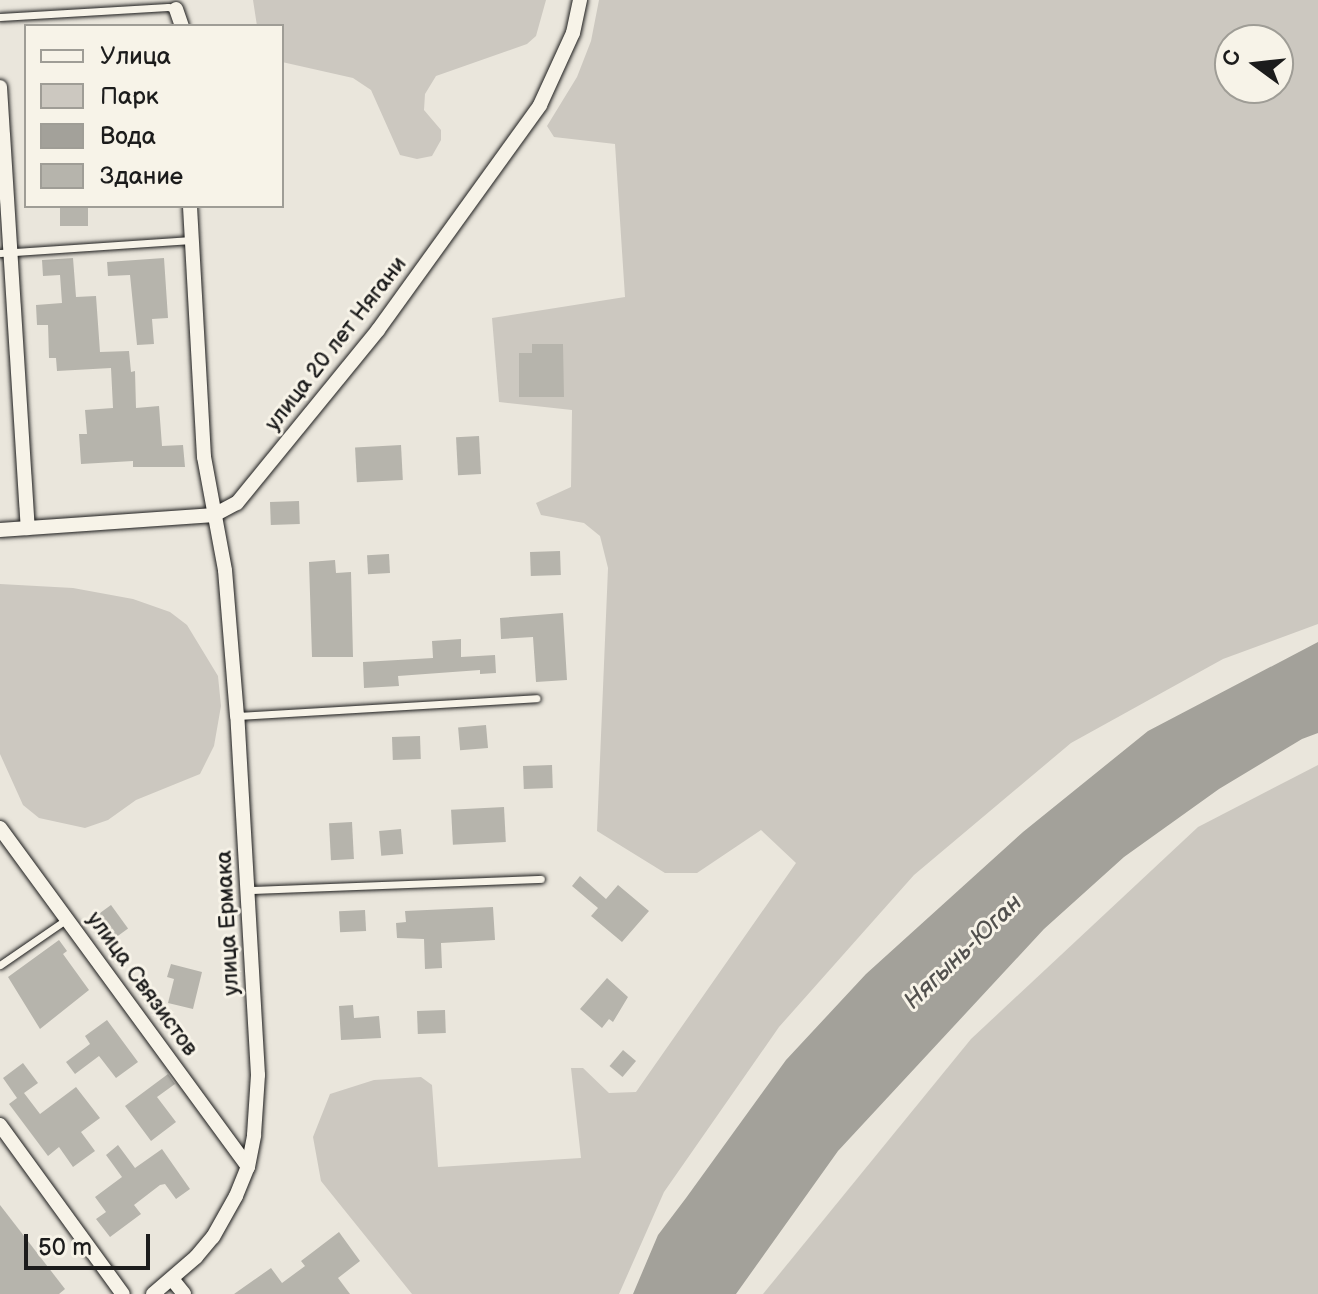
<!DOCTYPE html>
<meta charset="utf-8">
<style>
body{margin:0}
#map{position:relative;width:1318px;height:1294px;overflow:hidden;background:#eae6dc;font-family:"Balsamiq Sans",sans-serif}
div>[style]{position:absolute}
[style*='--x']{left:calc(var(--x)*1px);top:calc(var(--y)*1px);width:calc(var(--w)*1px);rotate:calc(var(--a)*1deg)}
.green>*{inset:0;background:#ccc8c0}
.water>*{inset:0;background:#a3a19a}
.building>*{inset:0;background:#b6b4ac;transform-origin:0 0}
.roads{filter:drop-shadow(0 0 2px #1c1c1c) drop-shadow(0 0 2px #1c1c1c)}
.lane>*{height:7px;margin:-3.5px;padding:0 3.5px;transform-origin:3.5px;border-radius:3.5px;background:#f7f3e8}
.street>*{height:14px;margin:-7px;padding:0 7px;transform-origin:7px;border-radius:7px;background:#f7f3e8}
span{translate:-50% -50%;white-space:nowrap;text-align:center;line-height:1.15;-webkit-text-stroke:6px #f7f3e8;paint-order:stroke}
.street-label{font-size:22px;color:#1c1c1c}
.water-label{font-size:24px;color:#52514e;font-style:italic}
.legend{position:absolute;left:24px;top:24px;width:260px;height:184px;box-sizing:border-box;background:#f7f3e8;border:2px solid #9f9d96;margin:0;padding:10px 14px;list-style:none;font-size:24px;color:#1c1c1c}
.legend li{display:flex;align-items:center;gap:16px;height:40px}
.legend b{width:40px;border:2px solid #9f9d96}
.north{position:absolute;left:1214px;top:24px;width:80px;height:80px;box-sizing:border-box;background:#f7f3e8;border:2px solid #9f9d96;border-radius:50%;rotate:285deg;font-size:22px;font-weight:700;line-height:32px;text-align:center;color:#1c1c1c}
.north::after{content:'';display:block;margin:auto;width:28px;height:36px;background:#1c1c1c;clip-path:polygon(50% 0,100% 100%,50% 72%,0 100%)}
.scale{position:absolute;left:24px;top:1234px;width:126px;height:36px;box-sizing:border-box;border:4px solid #1c1c1c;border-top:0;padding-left:10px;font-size:24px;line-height:28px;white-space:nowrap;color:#1c1c1c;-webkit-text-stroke:6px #f7f3e8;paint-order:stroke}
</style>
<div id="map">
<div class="green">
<div style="clip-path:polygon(253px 0,546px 0,536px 36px,527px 44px,436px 76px,425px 94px,424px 110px,441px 130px,441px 140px,432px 156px,417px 159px,400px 155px,371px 90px,353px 78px,282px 62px,282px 26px,257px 26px)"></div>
<div style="clip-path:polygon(evenodd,599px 0,1318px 0,1318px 624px,1223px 659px,1071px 743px,914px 875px,779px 1027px,664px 1192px,619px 1294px,412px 1294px,321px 1181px,313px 1137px,330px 1094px,374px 1080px,421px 1077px,432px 1085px,438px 1167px,581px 1158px,571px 1068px,583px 1068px,609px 1093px,636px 1092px,796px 863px,761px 830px,697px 873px,665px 873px,597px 831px,608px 568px,600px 536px,584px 523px,541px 515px,536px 503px,571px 487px,572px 410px,499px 402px,492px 318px,625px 297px,615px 144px,554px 137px,547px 126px,577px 77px,591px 41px,599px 0,1230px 40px,1278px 40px,1278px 88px,1230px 88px,1230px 40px)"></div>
<div style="clip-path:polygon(0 584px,73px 588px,133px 599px,170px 612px,187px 625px,218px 676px,221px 706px,214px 746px,200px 774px,136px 800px,108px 820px,85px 828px,39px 818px,23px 805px,0 754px)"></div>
<div style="clip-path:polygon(1318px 765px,1318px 1294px,763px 1294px,971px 1039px,1198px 827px)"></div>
</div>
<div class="water">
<div style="clip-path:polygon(1318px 642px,1318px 733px,1302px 739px,1219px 789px,1124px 857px,1044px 929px,838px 1151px,736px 1294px,633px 1294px,658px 1235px,686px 1198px,786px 1060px,866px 974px,1023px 832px,1148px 731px)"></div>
</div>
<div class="building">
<div style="left:60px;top:206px;width:28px;height:20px"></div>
<div style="clip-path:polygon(73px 258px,76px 297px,96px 296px,100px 352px,129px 351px,131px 372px,135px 371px,136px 408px,159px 406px,162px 446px,183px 445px,185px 467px,133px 467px,133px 461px,81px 464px,79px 434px,87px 434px,85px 410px,113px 408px,111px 368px,57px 371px,56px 358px,49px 358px,48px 325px,37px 325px,36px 305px,62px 303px,60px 275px,43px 276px,42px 260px)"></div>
<div style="clip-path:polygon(164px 258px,168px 318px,152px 319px,154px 344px,137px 345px,130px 275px,108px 276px,107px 262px)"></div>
<div style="clip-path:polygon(532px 344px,563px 344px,564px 397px,519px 397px,519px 353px,532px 353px)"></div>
<div style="left:479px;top:436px;width:38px;height:23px;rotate:87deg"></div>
<div style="left:401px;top:445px;width:35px;height:46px;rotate:87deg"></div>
<div style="left:299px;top:501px;width:23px;height:29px;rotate:88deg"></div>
<div style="left:560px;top:551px;width:24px;height:30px;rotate:88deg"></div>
<div style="left:389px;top:554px;width:19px;height:22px;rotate:87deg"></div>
<div style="clip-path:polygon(335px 560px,336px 573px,351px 572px,353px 657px,312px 657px,309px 562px)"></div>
<div style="clip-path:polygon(563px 613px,567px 680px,536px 682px,533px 637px,501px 639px,500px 618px)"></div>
<div style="clip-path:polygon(461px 639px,461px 657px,495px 655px,496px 673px,480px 674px,480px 670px,398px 676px,399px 686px,364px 688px,363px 662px,433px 658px,432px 641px)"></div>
<div style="left:486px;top:725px;width:23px;height:28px;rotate:85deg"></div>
<div style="left:420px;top:736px;width:23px;height:28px;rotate:88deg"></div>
<div style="left:552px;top:765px;width:23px;height:29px;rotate:88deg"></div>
<div style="left:504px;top:807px;width:35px;height:53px;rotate:87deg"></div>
<div style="left:352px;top:822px;width:37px;height:23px;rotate:87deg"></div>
<div style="left:401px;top:829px;width:25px;height:22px;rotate:85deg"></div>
<div style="clip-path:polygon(580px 876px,606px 899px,618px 885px,649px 911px,622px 942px,591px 916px,598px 908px,572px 886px)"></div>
<div style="left:111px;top:905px;width:29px;height:25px;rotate:54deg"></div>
<div style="clip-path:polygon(493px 907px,495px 940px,441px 943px,442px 968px,425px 969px,424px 939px,397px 938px,396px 923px,406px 922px,405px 911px)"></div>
<div style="left:365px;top:910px;width:21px;height:26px;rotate:87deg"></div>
<div style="clip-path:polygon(59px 940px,67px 951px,63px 954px,89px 990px,40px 1029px,8px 977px)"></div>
<div style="clip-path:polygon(171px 964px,202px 972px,193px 1009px,168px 1003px,174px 979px,167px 977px)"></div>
<div style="clip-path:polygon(607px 978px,628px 997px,613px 1022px,609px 1019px,602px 1028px,580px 1009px)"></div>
<div style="clip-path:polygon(353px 1005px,354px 1018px,379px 1016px,381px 1038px,341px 1040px,339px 1006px)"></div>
<div style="left:445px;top:1010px;width:23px;height:28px;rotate:88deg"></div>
<div style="clip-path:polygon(107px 1020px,138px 1062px,116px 1078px,99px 1056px,75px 1074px,66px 1062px,90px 1044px,85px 1036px)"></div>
<div style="left:623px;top:1050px;width:17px;height:21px;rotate:40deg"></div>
<div style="clip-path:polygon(23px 1063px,38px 1083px,24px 1093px,40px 1114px,76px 1087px,100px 1118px,81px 1132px,95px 1151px,73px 1167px,59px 1147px,48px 1156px,9px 1104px,17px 1098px,3px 1078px)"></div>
<div style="clip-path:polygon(168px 1074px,175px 1084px,157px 1097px,176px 1122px,151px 1141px,125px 1106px)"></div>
<div style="clip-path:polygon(118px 1145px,135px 1168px,162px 1149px,190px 1189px,176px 1199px,165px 1184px,160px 1185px,134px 1205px,141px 1214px,110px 1237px,96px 1219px,106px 1212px,95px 1197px,122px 1177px,106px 1155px)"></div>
<div style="clip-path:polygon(0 1205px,65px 1289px,59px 1294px,0 1294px)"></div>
<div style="clip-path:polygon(339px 1232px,360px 1261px,338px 1278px,350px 1294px,234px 1294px,271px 1268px,282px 1283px,305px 1266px,301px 1261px)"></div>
</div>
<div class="roads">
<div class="lane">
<div style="--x:0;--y:17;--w:168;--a:-3.4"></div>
<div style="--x:168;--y:7;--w:8;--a:14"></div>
<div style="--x:0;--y:253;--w:192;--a:-3.9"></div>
<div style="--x:237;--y:716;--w:300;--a:-3.4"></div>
<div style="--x:249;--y:890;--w:292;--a:-2.2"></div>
<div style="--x:0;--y:965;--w:81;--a:-34.5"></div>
</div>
<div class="street">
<div style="--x:176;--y:9;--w:18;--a:71"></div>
<div style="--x:0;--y:87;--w:442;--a:86.4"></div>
<div style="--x:0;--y:530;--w:215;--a:-4"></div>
<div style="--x:214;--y:515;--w:26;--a:-28"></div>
<div style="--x:237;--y:503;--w:223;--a:-50.8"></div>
<div style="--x:378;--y:330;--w:277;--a:-54.2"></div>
<div style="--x:540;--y:105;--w:79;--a:-65.4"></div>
<div style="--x:573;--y:33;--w:34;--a:-78"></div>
<div style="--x:0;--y:828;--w:420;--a:53.8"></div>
<div style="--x:0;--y:1125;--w:209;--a:54"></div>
<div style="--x:172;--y:1279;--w:19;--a:51"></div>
<div style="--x:153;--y:1294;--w:57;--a:-40.7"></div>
<div style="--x:196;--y:1257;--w:26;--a:-50"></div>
<div style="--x:213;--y:1237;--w:47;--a:-60.7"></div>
<div style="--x:236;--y:1196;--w:31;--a:-68"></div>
<div style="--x:248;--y:1167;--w:33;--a:-79"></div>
<div style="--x:254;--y:1135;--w:60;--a:-86.2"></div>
<div style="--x:258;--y:1075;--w:360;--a:-93.3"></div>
<div style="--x:237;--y:716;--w:146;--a:-94.7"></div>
<div style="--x:225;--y:570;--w:115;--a:-100.5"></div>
<div style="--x:204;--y:457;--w:251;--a:-93.2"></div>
</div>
</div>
<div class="street-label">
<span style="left:336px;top:344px;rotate:-52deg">улица 20 лет Нягани</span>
<span style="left:228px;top:923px;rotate:-93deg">улица Ермака</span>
<span style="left:142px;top:984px;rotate:54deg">улица Связистов</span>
</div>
<div class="water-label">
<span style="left:963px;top:952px;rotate:-44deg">Нягынь-Юган</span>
</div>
<ul class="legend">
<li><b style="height:10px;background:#f7f3e8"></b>Улица</li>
<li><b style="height:22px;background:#ccc8c0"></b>Парк</li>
<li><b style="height:22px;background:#a3a19a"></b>Вода</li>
<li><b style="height:22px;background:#b6b4ac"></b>Здание</li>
</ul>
<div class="north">С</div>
<div class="scale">50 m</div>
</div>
